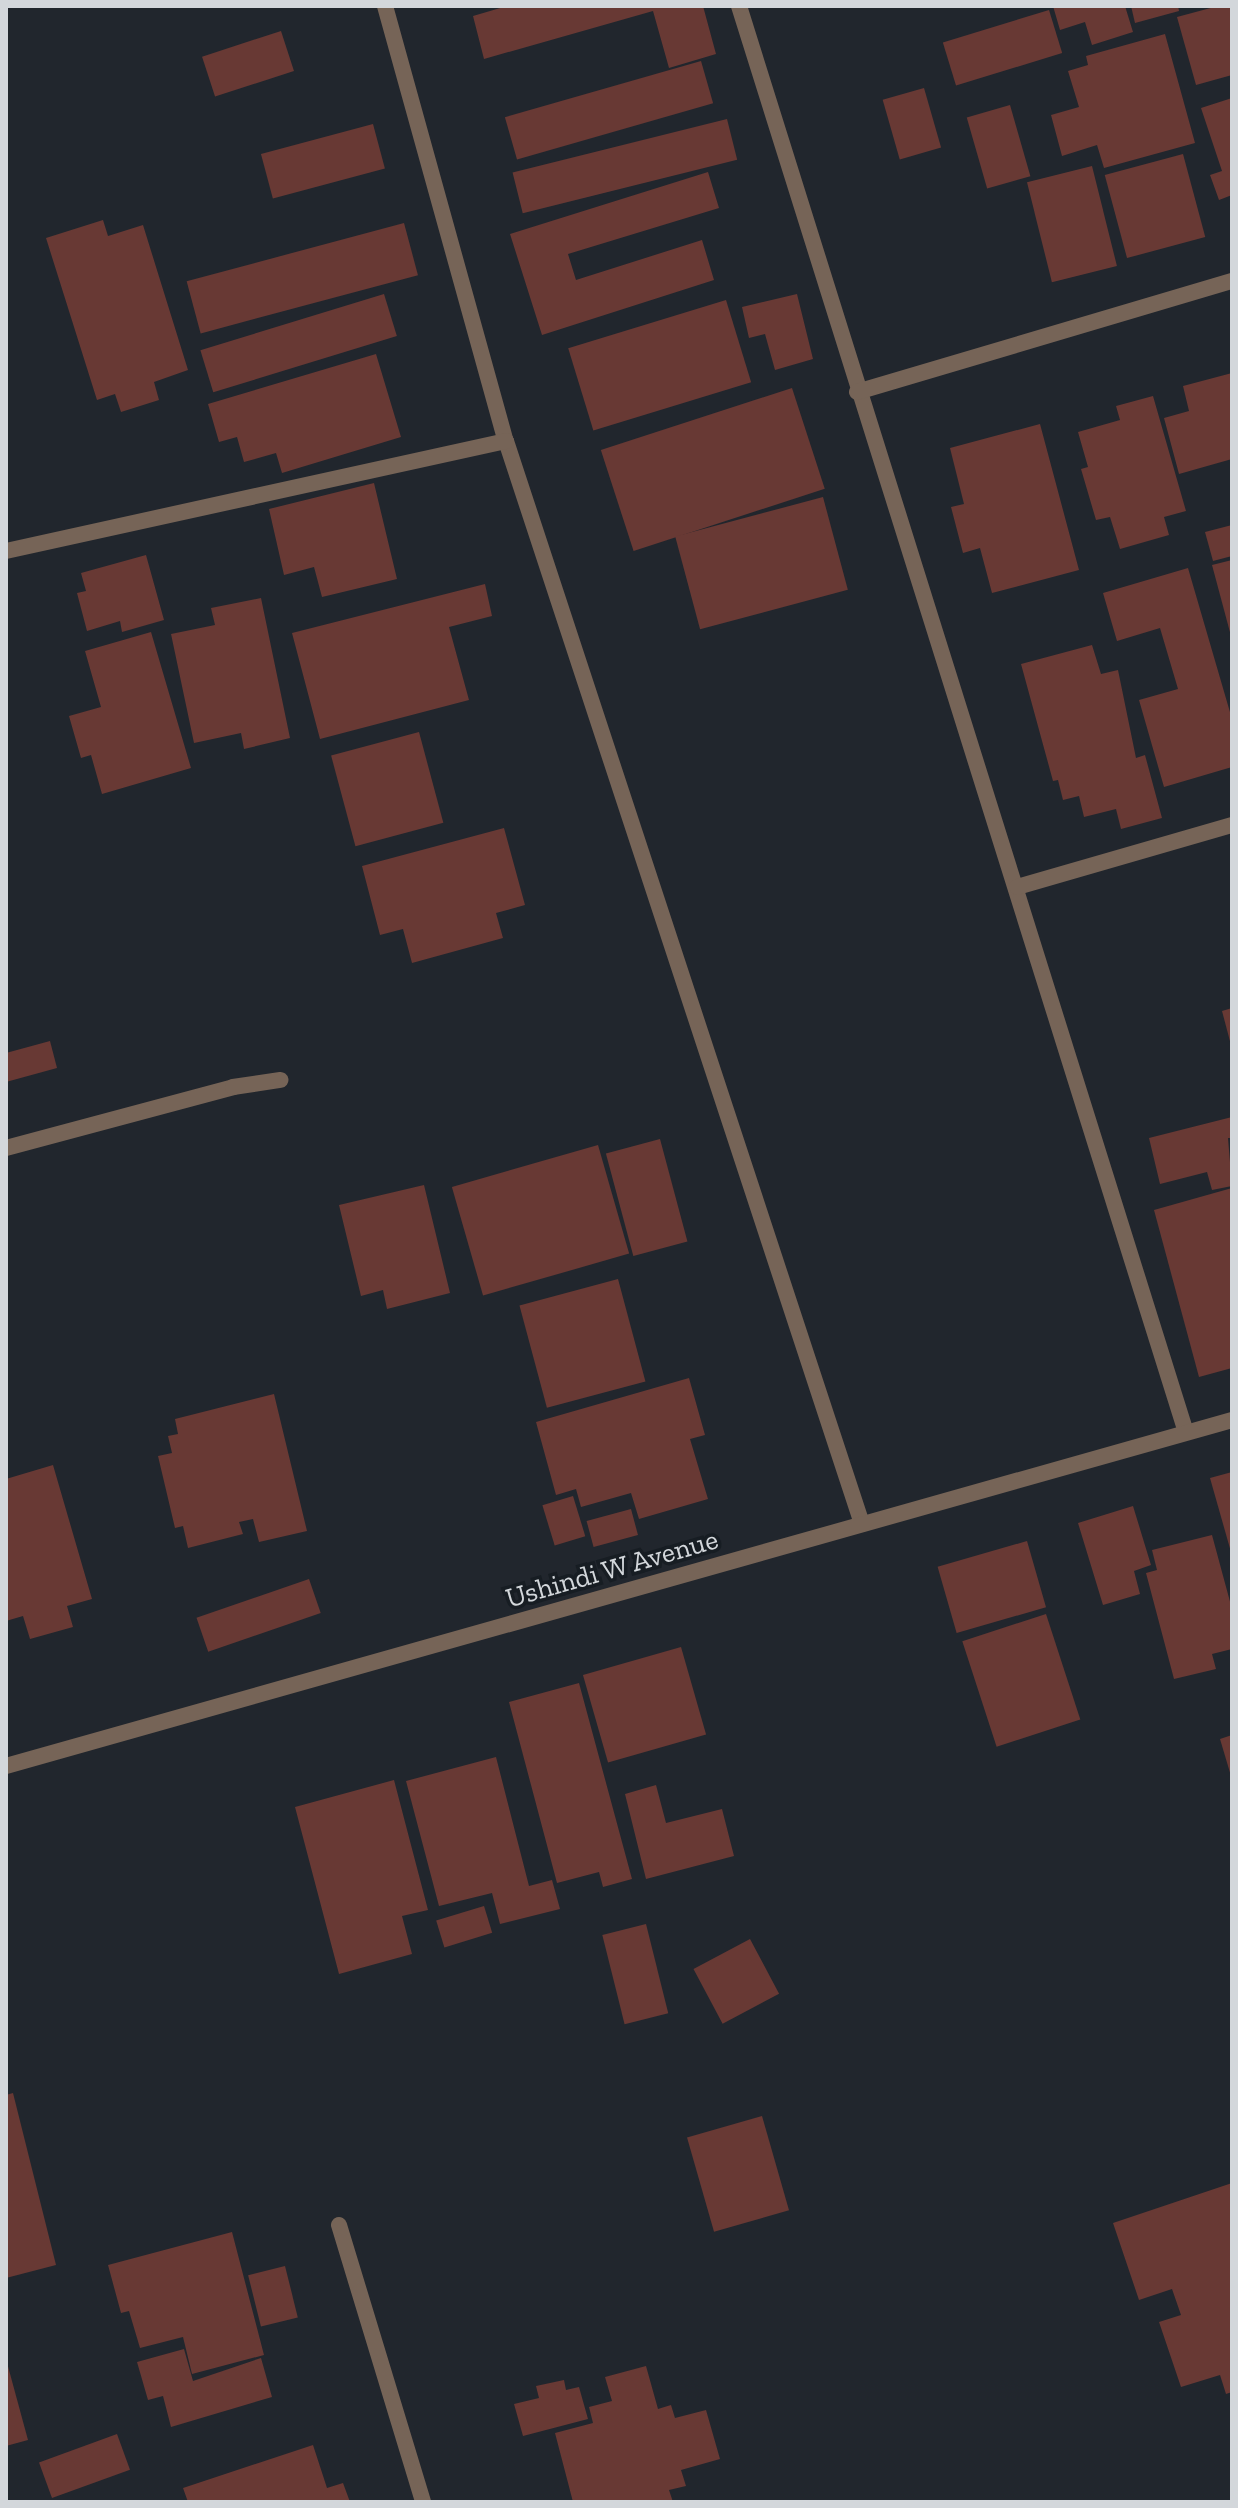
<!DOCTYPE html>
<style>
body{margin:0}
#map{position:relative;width:1238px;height:2508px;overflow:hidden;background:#21262d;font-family:"Zilla Slab",serif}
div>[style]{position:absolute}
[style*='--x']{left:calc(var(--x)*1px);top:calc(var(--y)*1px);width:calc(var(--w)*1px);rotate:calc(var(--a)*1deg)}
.building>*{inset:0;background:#683934;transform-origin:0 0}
.minor>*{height:16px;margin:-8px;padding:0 8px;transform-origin:8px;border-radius:8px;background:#766457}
span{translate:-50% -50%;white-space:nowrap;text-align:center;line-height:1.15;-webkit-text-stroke:7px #171d23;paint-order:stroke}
.street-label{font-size:28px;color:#d3d7db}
.frame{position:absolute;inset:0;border:8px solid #d3d7db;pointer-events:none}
</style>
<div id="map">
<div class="building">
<div style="clip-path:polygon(507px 6px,703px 6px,716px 54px,669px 68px,653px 11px,484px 59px,473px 16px)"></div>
<div style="clip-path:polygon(1053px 6px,1125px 6px,1133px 32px,1092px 45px,1085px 22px,1060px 30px)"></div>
<div style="clip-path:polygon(1131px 6px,1178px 6px,1179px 11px,1135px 23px)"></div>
<div style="clip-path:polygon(1218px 6px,1232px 6px,1232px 75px,1196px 85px,1177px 17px)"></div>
<div style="left:1049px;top:10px;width:45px;height:111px;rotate:73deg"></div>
<div style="left:281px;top:31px;width:42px;height:83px;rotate:72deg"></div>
<div style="clip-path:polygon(1165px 34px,1195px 143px,1104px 168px,1097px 145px,1062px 156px,1051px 115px,1079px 107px,1068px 71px,1088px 65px,1086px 56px)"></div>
<div style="left:701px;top:61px;width:44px;height:204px;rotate:74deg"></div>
<div style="left:924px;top:88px;width:62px;height:43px;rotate:74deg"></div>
<div style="clip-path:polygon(1232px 98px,1232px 195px,1219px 200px,1210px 175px,1222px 171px,1201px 108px)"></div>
<div style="left:1010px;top:105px;width:74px;height:45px;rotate:74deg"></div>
<div style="left:727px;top:119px;width:42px;height:221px;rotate:76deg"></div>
<div style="left:373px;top:124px;width:46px;height:116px;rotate:75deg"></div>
<div style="left:1183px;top:154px;width:86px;height:81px;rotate:75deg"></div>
<div style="left:1092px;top:166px;width:103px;height:67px;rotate:76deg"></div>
<div style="clip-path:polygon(708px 172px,719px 208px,568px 254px,576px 280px,702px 240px,714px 280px,542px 335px,510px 234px)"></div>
<div style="clip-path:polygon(103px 220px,108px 236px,143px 225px,188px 370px,154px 382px,159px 400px,121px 412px,115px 394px,97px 400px,46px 238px)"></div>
<div style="left:404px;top:223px;width:54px;height:225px;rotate:75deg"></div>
<div style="left:384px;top:294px;width:44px;height:192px;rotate:73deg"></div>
<div style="clip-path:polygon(797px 294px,813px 359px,775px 370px,765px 334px,749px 338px,742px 307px)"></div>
<div style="left:726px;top:300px;width:86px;height:165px;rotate:73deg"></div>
<div style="clip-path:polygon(376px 354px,401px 437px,282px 473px,276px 453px,244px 462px,237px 437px,219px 442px,208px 404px)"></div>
<div style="clip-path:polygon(1232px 373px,1232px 459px,1179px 474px,1164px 418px,1189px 411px,1183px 386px)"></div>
<div style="left:792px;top:388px;width:106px;height:201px;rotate:72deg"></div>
<div style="clip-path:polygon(1153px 396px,1186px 511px,1164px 517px,1169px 535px,1120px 549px,1110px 517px,1096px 520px,1081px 469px,1088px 467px,1078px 432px,1120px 420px,1116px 406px)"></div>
<div style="clip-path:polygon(1040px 424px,1079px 570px,992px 593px,980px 548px,963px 553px,951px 507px,964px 504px,950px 448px)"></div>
<div style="clip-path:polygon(374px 483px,397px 579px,322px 597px,314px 567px,284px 575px,269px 509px)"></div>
<div style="left:823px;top:497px;width:96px;height:153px;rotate:75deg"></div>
<div style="clip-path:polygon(1232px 525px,1232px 556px,1213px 561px,1205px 532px)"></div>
<div style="clip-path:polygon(146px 555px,164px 620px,122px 632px,120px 621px,87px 631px,77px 593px,86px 591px,81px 573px)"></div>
<div style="clip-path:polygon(1232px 560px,1232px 636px,1231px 636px,1212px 565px)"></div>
<div style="clip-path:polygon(1188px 568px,1232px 719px,1232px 767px,1164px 787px,1139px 700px,1178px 689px,1160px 628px,1117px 641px,1103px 593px)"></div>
<div style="clip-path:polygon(485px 584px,492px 616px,449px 627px,469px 700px,320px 739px,292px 633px)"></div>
<div style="clip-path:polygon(261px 598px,290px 738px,244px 749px,241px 733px,194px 743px,171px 634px,215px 625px,211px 608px)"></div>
<div style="clip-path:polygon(151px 632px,191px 768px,102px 794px,91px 755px,81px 758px,69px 716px,101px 707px,85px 651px)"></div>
<div style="clip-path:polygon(1092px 645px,1101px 674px,1118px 670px,1136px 758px,1145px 755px,1162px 818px,1121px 829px,1116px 809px,1084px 817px,1079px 796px,1063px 800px,1058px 780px,1053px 781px,1021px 664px)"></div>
<div style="left:419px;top:732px;width:94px;height:91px;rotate:75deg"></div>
<div style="clip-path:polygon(504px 828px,525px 905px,496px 913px,503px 938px,412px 963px,403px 929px,380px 935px,362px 866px)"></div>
<div style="clip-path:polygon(1232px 1008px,1232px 1045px,1231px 1045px,1222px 1011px)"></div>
<div style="clip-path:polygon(50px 1041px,57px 1068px,6px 1082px,6px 1053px)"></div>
<div style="clip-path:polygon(1232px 1117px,1232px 1138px,1228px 1138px,1232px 1186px,1212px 1190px,1207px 1172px,1160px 1184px,1149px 1138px)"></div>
<div style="left:660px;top:1139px;width:106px;height:56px;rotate:75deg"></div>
<div style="left:598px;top:1145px;width:113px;height:152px;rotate:74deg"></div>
<div style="clip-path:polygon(424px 1185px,450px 1293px,387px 1309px,383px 1290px,361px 1296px,339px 1205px)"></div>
<div style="clip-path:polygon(1232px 1188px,1232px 1368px,1199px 1377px,1154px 1210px)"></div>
<div style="left:618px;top:1279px;width:106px;height:102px;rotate:75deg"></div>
<div style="clip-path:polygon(689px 1378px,705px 1435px,690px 1439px,708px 1499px,639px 1519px,631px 1493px,581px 1507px,576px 1489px,556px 1495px,536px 1422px)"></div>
<div style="clip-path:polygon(274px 1394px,307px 1531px,259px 1542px,253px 1519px,239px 1522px,243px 1534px,188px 1548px,183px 1526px,175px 1528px,158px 1456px,172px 1453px,168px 1436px,178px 1434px,175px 1419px)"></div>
<div style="clip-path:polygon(53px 1465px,92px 1599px,67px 1606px,73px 1627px,30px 1639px,23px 1616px,6px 1621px,6px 1479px)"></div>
<div style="clip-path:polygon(1232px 1472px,1232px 1552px,1231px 1552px,1210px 1478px)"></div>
<div style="left:573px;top:1496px;width:42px;height:32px;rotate:73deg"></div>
<div style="clip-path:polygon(1133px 1506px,1151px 1565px,1134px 1571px,1140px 1594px,1103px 1605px,1078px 1523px)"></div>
<div style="left:631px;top:1509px;width:27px;height:46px;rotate:75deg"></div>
<div style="clip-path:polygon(1212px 1535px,1232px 1609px,1232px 1649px,1212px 1654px,1216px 1669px,1174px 1679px,1146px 1573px,1157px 1570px,1152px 1550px)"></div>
<div style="left:1027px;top:1541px;width:69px;height:93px;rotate:74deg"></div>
<div style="left:309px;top:1579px;width:36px;height:119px;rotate:71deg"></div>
<div style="left:1046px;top:1614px;width:111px;height:88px;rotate:72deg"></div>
<div style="left:681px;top:1647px;width:91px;height:102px;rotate:74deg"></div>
<div style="clip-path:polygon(579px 1683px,632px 1879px,603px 1887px,599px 1872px,557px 1883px,509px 1702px)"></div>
<div style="clip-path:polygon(1232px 1735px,1232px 1776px,1231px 1776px,1220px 1739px)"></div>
<div style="clip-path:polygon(496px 1757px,529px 1886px,552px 1880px,560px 1909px,500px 1924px,492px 1893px,439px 1906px,406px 1781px)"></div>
<div style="clip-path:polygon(394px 1780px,428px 1910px,402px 1916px,412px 1954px,339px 1974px,295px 1807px)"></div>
<div style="clip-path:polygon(656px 1785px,666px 1823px,722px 1809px,734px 1856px,646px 1879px,625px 1794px)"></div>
<div style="left:484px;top:1906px;width:28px;height:50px;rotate:73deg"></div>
<div style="left:646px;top:1924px;width:92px;height:45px;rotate:76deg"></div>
<div style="left:750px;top:1939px;width:62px;height:64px;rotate:62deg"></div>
<div style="clip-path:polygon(13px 2093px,56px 2265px,6px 2278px,6px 2095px)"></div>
<div style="left:762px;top:2116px;width:98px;height:78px;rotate:74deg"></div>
<div style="clip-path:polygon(1232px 2183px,1232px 2392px,1226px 2394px,1220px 2375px,1181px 2387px,1159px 2322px,1181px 2315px,1172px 2289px,1139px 2300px,1113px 2223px)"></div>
<div style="clip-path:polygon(232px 2232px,264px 2355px,192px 2374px,183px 2337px,140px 2348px,129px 2311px,121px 2313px,108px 2265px)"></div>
<div style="left:285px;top:2266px;width:53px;height:38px;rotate:76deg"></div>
<div style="clip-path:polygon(184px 2349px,193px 2381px,261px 2358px,272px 2397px,171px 2427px,163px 2396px,148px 2400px,137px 2362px)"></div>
<div style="clip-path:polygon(6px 2359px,28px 2440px,6px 2446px)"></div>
<div style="clip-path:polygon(646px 2366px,658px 2409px,671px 2405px,675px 2418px,706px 2410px,720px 2459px,681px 2470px,686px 2486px,669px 2490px,673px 2502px,573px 2502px,555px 2433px,593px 2423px,589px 2407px,612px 2401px,605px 2377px)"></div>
<div style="clip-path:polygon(564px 2380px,566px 2390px,579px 2387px,588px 2419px,523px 2436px,514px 2404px,539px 2398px,536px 2386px)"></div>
<div style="left:117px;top:2434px;width:38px;height:83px;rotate:70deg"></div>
<div style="clip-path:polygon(313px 2445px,327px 2488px,343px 2483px,350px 2502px,188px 2502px,183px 2488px)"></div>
</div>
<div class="minor">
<div style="--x:385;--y:6;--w:452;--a:74.5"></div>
<div style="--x:506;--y:441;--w:1140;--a:71.8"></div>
<div style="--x:739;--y:6;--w:1494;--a:72.6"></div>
<div style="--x:857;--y:392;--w:391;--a:-16.5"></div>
<div style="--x:6;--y:551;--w:512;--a:-12.41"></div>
<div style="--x:1017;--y:887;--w:224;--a:-16.1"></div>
<div style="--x:6;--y:1148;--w:235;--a:-15"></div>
<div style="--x:233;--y:1087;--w:48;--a:-8.5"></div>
<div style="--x:6;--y:1766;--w:1274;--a:-15.76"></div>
<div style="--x:339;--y:2225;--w:289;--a:73.1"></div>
</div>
<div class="street-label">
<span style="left:612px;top:1569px;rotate:-16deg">Ushindi W Avenue</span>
</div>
<div class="frame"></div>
</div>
